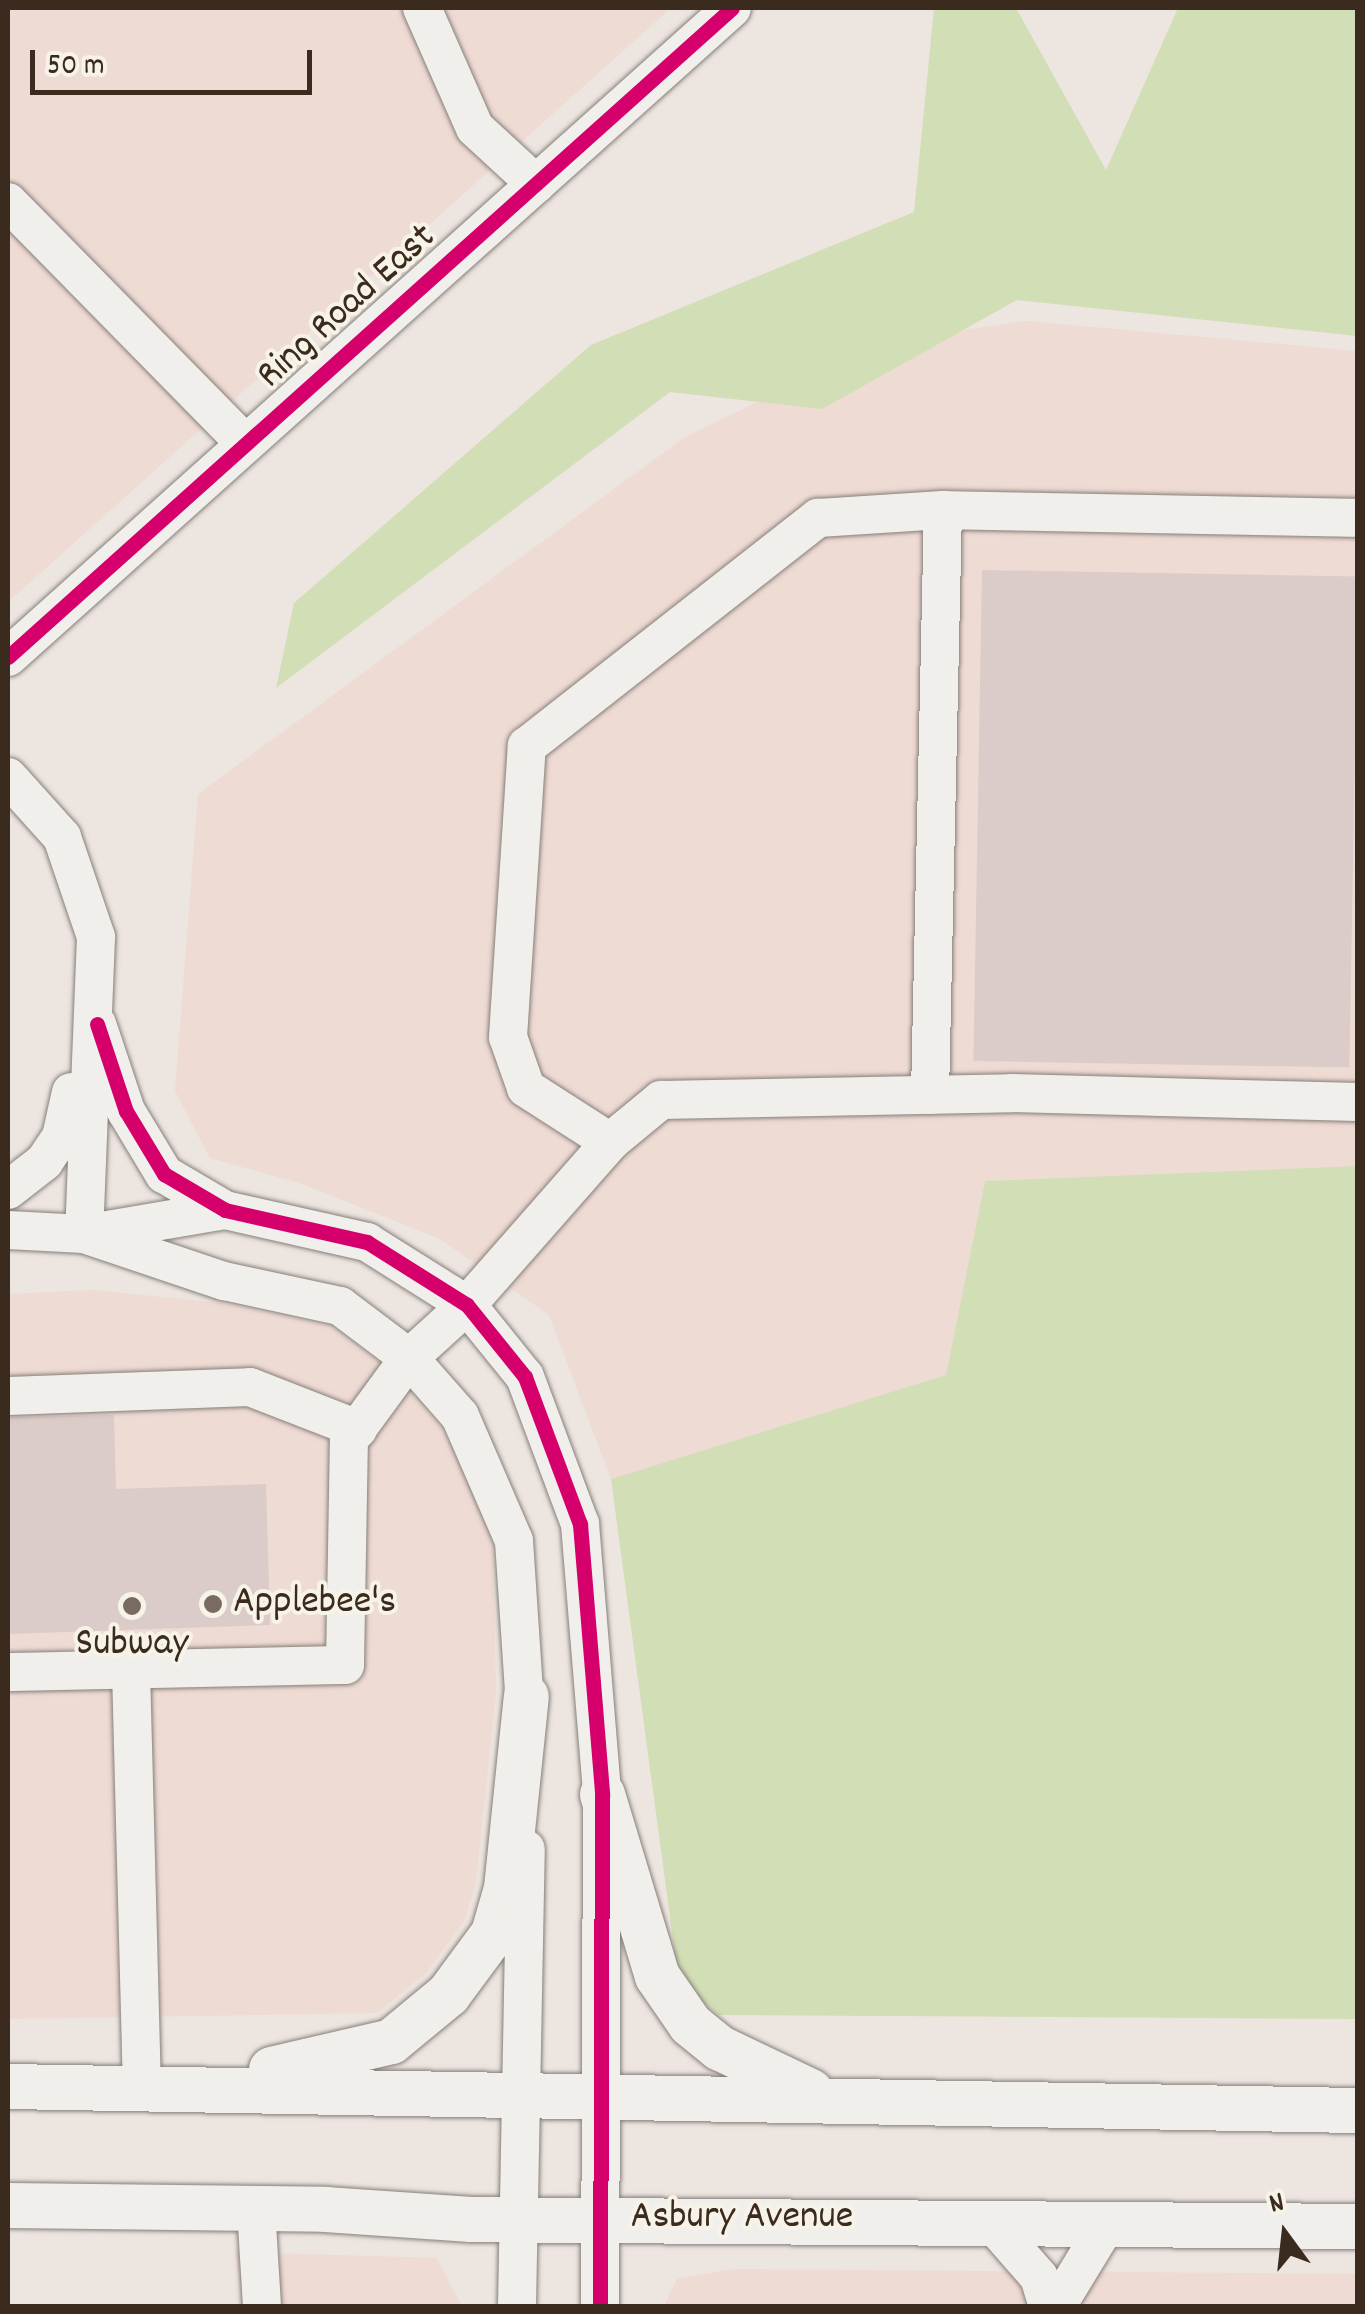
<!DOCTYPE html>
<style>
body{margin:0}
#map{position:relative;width:1365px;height:2314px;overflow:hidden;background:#ede5e0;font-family:Dekko,sans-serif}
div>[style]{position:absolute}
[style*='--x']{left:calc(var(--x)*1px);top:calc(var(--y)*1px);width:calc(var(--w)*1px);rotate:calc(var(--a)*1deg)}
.built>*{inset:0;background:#eedbd3}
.green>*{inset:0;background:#d2deb5}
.building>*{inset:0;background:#dbccc9;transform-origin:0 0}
.roads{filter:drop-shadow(0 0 2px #867f7a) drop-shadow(0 0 2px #867f7a)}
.minor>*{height:38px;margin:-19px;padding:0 19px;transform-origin:19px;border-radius:19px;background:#f1efeb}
.major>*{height:45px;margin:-22.5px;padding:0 22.5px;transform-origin:22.5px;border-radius:22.5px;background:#f1efeb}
.cycleway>*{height:15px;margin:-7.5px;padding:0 7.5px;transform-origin:7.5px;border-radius:7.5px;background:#d6006c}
.dots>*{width:28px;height:28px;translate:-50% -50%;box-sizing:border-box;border:5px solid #f7f3e8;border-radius:50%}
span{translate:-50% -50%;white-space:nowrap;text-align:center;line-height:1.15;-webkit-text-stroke:8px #f7f3e8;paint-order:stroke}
.street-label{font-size:40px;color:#3b2a1e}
.poi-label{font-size:40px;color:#3b2a1e}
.left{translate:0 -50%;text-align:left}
.frame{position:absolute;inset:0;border:10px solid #3b2a1e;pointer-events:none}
.north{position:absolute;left:1235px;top:2184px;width:100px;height:100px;-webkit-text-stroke:8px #f7f3e8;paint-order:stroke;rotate:345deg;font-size:28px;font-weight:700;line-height:40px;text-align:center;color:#3b2a1e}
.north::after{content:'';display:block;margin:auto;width:35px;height:45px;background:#3b2a1e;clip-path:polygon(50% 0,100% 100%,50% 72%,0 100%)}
.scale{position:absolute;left:30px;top:50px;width:282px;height:45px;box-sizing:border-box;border:5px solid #3b2a1e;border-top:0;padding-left:12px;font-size:30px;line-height:35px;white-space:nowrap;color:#3b2a1e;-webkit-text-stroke:8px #f7f3e8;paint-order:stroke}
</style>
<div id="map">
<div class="built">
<div style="clip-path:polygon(8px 8px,671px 8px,8px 602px)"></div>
<div style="clip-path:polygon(1027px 321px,1357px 351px,1357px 1166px,985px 1181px,946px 1375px,611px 1479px,549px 1315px,440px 1239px,299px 1183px,210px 1158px,175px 1091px,198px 794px,685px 437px,885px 341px)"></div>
<div style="clip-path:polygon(93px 1290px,221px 1303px,331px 1326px,394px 1373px,442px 1428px,472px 1487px,493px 1545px,496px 1693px,476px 1882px,465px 1920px,426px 1973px,377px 2013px,8px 2019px,8px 1294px)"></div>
<div style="clip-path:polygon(235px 2252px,436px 2258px,462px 2306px,243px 2306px)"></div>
<div style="clip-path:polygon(733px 2269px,1358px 2274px,1357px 2306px,664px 2306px,677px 2279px)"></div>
</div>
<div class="green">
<div style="clip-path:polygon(934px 8px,1016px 8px,1106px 170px,1178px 8px,1357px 8px,1357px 336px,1017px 300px,822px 409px,670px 392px,276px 688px,294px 603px,591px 345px,914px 212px)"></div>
<div style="clip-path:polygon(1357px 1166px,1357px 2019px,719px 2015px,679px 1984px,611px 1479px,946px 1375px,985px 1181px)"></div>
</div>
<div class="building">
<div style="left:982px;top:570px;width:376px;height:491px;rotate:1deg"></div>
<div style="clip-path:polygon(114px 1415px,116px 1489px,266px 1484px,270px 1625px,8px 1634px,8px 1417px)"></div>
</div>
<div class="roads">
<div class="minor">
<div style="--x:422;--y:8;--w:131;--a:66.2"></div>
<div style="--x:475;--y:128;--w:83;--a:42.6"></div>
<div style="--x:8;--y:202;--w:338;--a:45.5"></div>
<div style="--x:8;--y:657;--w:972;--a:-41.87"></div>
<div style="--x:8;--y:777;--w:81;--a:48"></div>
<div style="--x:62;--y:837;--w:106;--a:71.2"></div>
<div style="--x:96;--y:937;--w:297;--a:92.3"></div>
<div style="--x:97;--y:1024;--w:92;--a:71.6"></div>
<div style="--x:126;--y:1111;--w:74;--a:58.9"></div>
<div style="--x:164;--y:1174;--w:71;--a:30.5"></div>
<div style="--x:225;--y:1210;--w:146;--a:12.7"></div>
<div style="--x:367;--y:1242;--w:118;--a:32.2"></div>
<div style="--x:467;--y:1305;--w:92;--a:51.1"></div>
<div style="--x:525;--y:1377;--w:157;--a:69.5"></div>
<div style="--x:580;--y:1524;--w:271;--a:85.3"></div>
<div style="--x:602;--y:1794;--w:512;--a:90.22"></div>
<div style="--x:930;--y:1095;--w:585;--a:-88.73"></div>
<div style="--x:943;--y:510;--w:415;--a:1.1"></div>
<div style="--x:610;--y:1142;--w:100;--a:-147.3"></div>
<div style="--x:526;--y:1088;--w:54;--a:-109.4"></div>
<div style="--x:508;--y:1037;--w:292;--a:-86.3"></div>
<div style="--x:527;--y:746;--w:370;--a:-38.1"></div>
<div style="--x:818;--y:518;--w:125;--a:-3.7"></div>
<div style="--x:8;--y:1190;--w:46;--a:-37.9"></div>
<div style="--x:44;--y:1162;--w:30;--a:-56"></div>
<div style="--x:61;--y:1137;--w:46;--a:-77.5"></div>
<div style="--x:8;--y:1230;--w:76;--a:3"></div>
<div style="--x:84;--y:1234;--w:143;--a:-9.7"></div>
<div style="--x:84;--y:1234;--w:148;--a:18.6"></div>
<div style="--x:224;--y:1281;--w:119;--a:12.2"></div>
<div style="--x:340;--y:1306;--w:86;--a:37"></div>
<div style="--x:409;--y:1358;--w:77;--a:48.7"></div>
<div style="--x:460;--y:1416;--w:136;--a:66.6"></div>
<div style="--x:514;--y:1541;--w:183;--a:86.2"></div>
<div style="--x:8;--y:1396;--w:242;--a:-2.1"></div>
<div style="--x:250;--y:1387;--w:116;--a:21.3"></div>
<div style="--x:131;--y:1670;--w:419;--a:88.5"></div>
<div style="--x:8;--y:1672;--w:337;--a:-1.2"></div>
<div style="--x:345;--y:1665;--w:225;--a:-89"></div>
<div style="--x:349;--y:1440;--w:102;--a:-53.8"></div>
<div style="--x:409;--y:1358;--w:79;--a:-42.4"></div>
<div style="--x:467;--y:1305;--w:217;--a:-48.7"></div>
<div style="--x:610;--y:1142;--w:66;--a:-39.5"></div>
<div style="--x:661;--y:1100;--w:351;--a:-1.1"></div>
<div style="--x:1012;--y:1093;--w:346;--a:1.5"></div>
<div style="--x:256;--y:2208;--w:98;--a:86.5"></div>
<div style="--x:990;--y:2221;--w:74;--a:48.8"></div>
<div style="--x:1039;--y:2277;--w:30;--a:73"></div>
<div style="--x:517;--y:2306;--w:457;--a:-88.9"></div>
<div style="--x:1057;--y:2306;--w:98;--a:-58.7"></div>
</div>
<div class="major">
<div style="--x:602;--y:1794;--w:190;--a:73.2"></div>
<div style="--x:657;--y:1976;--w:58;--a:55.5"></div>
<div style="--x:690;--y:2024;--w:38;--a:39"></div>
<div style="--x:720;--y:2048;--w:100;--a:25.5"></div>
<div style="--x:271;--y:2069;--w:123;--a:-13.1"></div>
<div style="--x:391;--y:2041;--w:74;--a:-39.5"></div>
<div style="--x:448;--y:1994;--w:76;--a:-53.6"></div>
<div style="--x:493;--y:1933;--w:47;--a:-73.9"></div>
<div style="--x:506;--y:1888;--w:193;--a:-84.1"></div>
<div style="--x:8;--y:2086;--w:1350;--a:1.02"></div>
<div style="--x:8;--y:2205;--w:317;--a:0.7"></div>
<div style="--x:325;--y:2209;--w:146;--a:3.9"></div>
<div style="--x:471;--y:2219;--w:887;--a:0.45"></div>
</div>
</div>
<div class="cycleway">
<div style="--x:8;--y:657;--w:972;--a:-41.87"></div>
<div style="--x:97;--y:1024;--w:92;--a:71.6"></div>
<div style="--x:126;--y:1111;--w:74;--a:58.9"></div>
<div style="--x:164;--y:1174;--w:71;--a:30.5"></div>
<div style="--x:225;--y:1210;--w:146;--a:12.7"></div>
<div style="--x:367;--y:1242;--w:118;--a:32.2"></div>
<div style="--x:467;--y:1305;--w:92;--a:51.1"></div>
<div style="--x:525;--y:1377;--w:157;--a:69.5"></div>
<div style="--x:580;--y:1524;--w:271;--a:85.3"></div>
<div style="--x:602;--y:1794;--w:512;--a:90.22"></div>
</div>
<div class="dots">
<div style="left:213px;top:1604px;background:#796b62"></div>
<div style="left:132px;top:1606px;background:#796b62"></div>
</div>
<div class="street-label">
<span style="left:348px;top:308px;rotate:-42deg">Ring Road East</span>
<span style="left:742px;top:2219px">Asbury Avenue</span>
</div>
<div class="poi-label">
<span class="left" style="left:233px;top:1604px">Applebee's</span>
<span style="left:132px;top:1646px">Subway</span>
</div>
<div class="frame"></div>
<div class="north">N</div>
<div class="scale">50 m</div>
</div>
